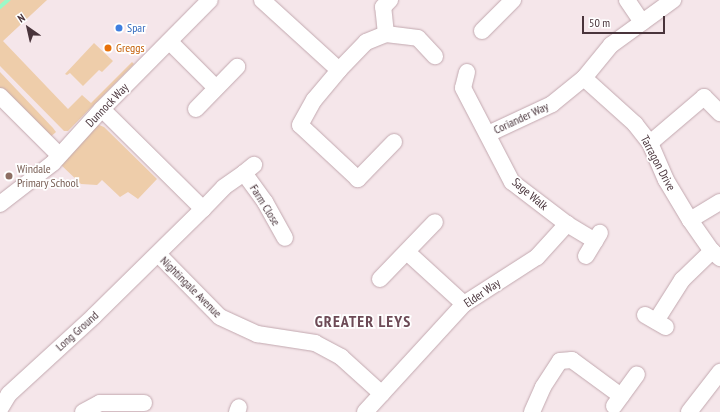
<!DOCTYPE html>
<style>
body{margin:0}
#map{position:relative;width:720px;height:412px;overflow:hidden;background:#f5e6ea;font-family:"PT Sans Narrow",sans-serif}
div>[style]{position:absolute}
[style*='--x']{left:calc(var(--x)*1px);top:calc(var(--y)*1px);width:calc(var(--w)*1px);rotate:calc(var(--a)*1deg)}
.green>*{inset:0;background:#eecdaa}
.stream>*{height:3.5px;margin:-1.75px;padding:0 1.75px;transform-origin:1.75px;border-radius:1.75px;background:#9cf9c8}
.roads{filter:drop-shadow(0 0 1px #c2a8af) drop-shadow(0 0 1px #c2a8af)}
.minor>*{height:16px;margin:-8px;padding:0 8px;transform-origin:8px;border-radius:8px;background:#fff}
.dots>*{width:11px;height:11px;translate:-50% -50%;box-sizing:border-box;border:2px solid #fff;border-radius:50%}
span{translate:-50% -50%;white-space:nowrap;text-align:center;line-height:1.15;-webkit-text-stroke:3.5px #fff;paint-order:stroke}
.shop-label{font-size:12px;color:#366cbe}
.left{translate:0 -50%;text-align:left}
.food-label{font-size:12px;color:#c56008}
.street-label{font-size:12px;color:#49343b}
.education-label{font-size:12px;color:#785e54}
.district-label{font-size:16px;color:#6d4a56;font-weight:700;letter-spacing:1px}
.north{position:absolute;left:8px;top:8px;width:40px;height:40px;-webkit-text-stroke:3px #fff;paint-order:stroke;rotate:326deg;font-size:11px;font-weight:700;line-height:16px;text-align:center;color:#49343b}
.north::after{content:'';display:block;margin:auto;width:14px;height:18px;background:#49343b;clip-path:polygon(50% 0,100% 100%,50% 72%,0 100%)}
.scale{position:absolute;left:582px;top:16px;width:83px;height:18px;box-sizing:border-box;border:2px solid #49343b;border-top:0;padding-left:5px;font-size:12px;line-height:14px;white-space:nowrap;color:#49343b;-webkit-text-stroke:3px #fff;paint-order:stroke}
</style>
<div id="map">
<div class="green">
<div style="clip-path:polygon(0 0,47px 0,3px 41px,68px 109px,82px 95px,91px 103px,132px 62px,134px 64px,68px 131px,64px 131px,0 66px)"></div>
<div style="clip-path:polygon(94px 43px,113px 61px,102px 72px,99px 70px,83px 86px,70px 73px,67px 75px,65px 74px)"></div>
<div style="clip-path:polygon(0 72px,53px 128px,56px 132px,48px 139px,0 90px)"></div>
<div style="clip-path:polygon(99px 125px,104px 127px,157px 179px,138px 199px,128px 192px,120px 197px,102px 180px,97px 185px,81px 184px,60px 164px,95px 127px)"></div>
</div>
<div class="stream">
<div style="--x:0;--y:7;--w:11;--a:-41"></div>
</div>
<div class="roads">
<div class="minor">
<div style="--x:262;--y:0;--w:104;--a:42.3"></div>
<div style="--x:627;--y:0;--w:27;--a:56"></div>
<div style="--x:482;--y:31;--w:44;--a:-45"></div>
<div style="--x:386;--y:34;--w:27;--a:-96"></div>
<div style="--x:383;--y:7;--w:10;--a:-45"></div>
<div style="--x:170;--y:42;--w:65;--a:45"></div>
<div style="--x:467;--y:72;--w:16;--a:104"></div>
<div style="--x:463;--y:88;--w:106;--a:62.5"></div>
<div style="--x:512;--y:182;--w:69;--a:37.4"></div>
<div style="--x:567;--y:224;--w:33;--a:31"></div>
<div style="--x:584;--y:78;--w:69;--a:42"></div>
<div style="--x:635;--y:124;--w:24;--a:52"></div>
<div style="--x:650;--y:143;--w:40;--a:66.6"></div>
<div style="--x:666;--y:180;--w:47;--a:59"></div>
<div style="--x:690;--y:220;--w:38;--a:55"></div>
<div style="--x:712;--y:251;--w:11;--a:41"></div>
<div style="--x:0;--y:96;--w:83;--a:45"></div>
<div style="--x:196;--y:109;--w:59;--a:-45.7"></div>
<div style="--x:488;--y:134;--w:71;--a:-25.1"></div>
<div style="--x:552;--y:104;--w:41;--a:-39.1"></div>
<div style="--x:584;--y:78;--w:43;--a:-50.7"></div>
<div style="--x:611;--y:45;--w:77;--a:-36"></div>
<div style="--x:394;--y:142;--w:52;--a:134.2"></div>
<div style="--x:358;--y:179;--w:79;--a:-137"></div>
<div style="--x:300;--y:125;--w:29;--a:-61"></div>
<div style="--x:314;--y:100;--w:39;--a:-50"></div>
<div style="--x:339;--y:70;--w:39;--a:-46"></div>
<div style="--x:366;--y:42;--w:22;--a:-22"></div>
<div style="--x:386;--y:34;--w:32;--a:7"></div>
<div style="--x:418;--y:38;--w:25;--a:47"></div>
<div style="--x:650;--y:143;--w:71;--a:-40.4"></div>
<div style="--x:704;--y:97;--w:23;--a:45"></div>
<div style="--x:244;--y:173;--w:36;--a:54"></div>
<div style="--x:265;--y:202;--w:41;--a:60.9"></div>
<div style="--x:0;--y:204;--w:67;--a:-37.7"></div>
<div style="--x:53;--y:163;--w:73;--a:-47.8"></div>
<div style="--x:102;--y:109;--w:153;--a:-45.3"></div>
<div style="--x:203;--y:209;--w:30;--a:-46"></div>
<div style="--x:224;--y:187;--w:24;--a:-35"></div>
<div style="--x:244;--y:173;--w:13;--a:-39"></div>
<div style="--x:690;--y:220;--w:35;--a:-31"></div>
<div style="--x:407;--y:252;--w:77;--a:42.4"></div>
<div style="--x:158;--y:254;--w:88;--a:45.5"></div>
<div style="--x:220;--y:317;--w:41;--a:24.7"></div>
<div style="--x:257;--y:334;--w:59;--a:8.8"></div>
<div style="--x:315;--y:343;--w:30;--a:28"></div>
<div style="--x:341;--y:357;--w:55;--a:42.1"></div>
<div style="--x:586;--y:256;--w:27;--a:-59"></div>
<div style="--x:380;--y:279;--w:79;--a:-46"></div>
<div style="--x:645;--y:315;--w:24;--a:30"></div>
<div style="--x:656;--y:321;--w:49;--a:-57.6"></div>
<div style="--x:682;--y:280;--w:42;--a:-44"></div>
<div style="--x:614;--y:406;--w:39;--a:-54"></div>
<div style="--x:0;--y:409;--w:17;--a:-59"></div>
<div style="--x:9;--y:394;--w:115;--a:-42.5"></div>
<div style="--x:94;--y:316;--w:153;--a:-44.5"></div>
<div style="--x:203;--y:209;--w:142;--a:-135.3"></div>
<div style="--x:83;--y:412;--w:19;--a:-28"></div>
<div style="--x:100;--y:403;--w:44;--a:0"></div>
<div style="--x:237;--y:412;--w:5;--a:-68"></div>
<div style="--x:365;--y:412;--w:147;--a:-47.5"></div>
<div style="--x:464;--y:304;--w:87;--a:-32.8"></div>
<div style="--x:537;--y:257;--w:45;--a:-47.7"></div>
<div style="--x:532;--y:412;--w:27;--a:-66"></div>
<div style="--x:543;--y:387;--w:31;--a:-57"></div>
<div style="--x:560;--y:361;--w:12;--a:-5"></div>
<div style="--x:572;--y:360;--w:61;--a:36.3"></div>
<div style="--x:689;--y:412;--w:51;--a:-52.2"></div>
</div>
</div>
<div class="dots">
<div style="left:119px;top:28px;background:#3f7fe0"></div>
<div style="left:108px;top:48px;background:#e8710a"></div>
<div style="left:9px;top:176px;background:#8d6e63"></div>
</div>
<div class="shop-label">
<span class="left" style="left:127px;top:28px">Spar</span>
</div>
<div class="food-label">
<span class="left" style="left:116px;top:48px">Greggs</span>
</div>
<div class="street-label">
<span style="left:107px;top:105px;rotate:-46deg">Dunnock Way</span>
<span style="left:521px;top:118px;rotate:-25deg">Coriander Way</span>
<span style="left:658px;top:163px;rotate:62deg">Tarragon Drive</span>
<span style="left:530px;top:194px;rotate:40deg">Sage Walk</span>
<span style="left:265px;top:205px;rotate:58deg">Farm Close</span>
<span style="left:191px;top:287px;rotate:45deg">Nightingale Avenue</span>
<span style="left:482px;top:293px;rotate:-34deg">Elder Way</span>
<span style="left:77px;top:331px;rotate:-42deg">Long Ground</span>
</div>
<div class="education-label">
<span class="left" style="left:17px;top:176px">Windale<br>Primary School</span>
</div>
<div class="district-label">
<span style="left:363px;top:321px">GREATER LEYS</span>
</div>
<div class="north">N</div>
<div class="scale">50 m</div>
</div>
